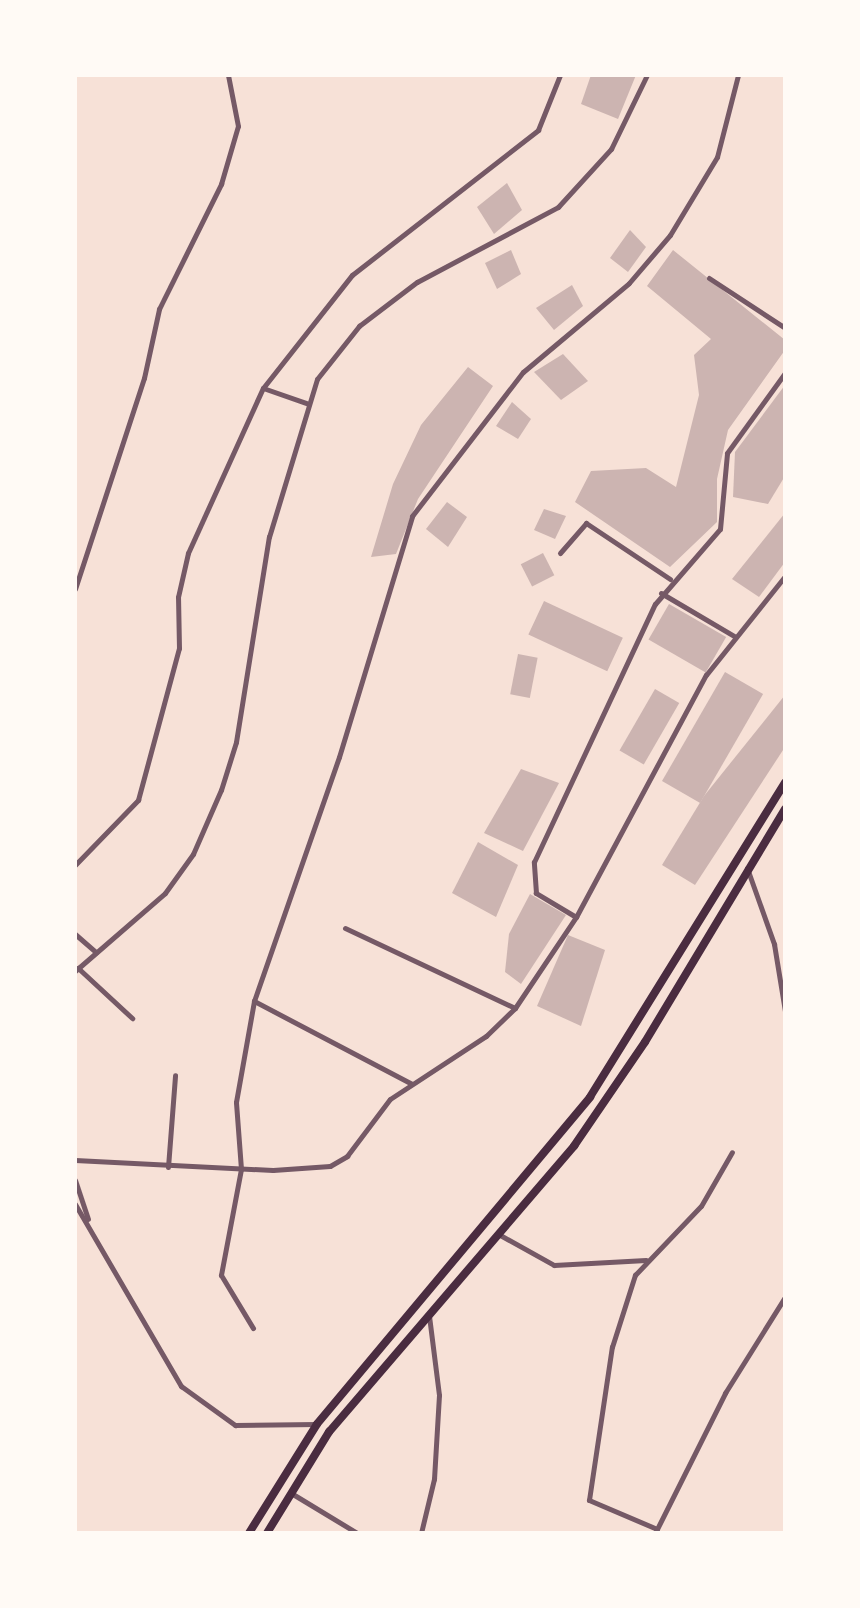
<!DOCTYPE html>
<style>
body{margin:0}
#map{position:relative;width:860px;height:1608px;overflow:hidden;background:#f7e1d7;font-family:"PT Sans Narrow",sans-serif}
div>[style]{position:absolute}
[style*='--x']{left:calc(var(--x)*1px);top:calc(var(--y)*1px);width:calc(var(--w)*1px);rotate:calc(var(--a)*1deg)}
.building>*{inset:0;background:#ccb4b1;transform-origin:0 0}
.minor>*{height:5px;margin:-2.5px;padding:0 2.5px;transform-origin:2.5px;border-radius:2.5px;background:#755966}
.secondary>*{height:8px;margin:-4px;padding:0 4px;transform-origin:4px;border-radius:4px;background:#4a2c40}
span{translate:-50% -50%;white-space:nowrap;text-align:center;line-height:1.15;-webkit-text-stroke:5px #fffaf5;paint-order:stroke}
.frame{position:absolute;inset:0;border:77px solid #fffaf5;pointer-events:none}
</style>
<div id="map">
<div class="building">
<div style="clip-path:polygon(591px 75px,636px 75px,618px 119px,581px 104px)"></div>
<div style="clip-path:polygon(507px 183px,522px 210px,494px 234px,477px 207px)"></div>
<div style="clip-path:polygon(630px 230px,646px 247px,628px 272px,610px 258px)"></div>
<div style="clip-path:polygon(511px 250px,521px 274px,497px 289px,485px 263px)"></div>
<div style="clip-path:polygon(673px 250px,785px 340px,785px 350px,728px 430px,717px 479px,717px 522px,670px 567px,575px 502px,591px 471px,646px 468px,676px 487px,699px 395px,694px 355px,711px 339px,647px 286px)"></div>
<div style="clip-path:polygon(572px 285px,583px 306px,554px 330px,536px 308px)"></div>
<div style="clip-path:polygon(563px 354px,588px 381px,561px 400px,534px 372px)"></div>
<div style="clip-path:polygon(468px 367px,493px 386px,418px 499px,396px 554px,371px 557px,393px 484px,421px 425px)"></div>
<div style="clip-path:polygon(785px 385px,785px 476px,768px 504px,733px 497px,735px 452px)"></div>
<div style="clip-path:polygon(512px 402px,531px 419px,518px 439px,496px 426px)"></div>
<div style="clip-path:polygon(447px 502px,467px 517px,448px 547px,426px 529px)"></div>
<div style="clip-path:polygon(544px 509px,566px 516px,555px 539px,534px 530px)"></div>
<div style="clip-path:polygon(785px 513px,785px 562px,759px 597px,732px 579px)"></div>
<div style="left:543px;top:553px;width:25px;height:25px;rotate:63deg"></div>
<div style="left:544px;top:601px;width:87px;height:37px;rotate:25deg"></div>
<div style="left:669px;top:604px;width:66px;height:41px;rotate:30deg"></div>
<div style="left:518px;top:654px;width:20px;height:41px;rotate:11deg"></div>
<div style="left:725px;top:672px;width:44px;height:126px;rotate:30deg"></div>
<div style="left:655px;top:689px;width:28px;height:71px;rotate:30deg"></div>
<div style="clip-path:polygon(785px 695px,785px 747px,695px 885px,662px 865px,704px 796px)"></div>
<div style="clip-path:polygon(521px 769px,559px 783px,523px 851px,484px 833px)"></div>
<div style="clip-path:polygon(478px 842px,518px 865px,496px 917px,452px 893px)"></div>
<div style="clip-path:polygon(530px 894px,566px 915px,521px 984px,505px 972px,509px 934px)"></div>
<div style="clip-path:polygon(568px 935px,605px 950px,581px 1026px,537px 1006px)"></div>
</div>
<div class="minor">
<div style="--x:709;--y:278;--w:91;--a:33.3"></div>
<div style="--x:263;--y:388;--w:46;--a:19.2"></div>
<div style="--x:560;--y:553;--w:40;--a:-49"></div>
<div style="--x:586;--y:523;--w:101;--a:33.7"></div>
<div style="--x:75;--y:589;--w:222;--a:-71.9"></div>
<div style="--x:144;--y:378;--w:71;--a:-77.7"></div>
<div style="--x:159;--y:309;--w:140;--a:-63.6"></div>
<div style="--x:221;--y:184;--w:60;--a:-73.7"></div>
<div style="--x:238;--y:126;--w:52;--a:-101.1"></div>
<div style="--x:661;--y:593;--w:85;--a:30.5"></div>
<div style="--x:75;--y:865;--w:91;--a:-45.9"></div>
<div style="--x:138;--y:800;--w:157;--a:-74.9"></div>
<div style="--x:179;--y:648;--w:51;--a:-91.1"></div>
<div style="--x:178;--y:597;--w:45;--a:-77.2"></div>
<div style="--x:188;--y:553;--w:181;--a:-65.6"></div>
<div style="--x:263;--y:388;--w:144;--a:-51.8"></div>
<div style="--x:352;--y:275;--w:236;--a:-37.9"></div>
<div style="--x:538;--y:130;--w:59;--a:-68.2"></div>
<div style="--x:747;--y:868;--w:81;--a:70.4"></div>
<div style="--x:774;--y:944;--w:68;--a:80.7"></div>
<div style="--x:576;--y:917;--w:47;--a:-149"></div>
<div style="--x:536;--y:893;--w:31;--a:-94"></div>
<div style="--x:534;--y:862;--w:285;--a:-64.9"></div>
<div style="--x:655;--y:604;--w:99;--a:-49.1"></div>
<div style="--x:720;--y:529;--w:76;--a:-84.7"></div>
<div style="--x:727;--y:453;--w:99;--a:-54.1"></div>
<div style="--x:345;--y:928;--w:188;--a:25.2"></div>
<div style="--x:75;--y:934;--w:28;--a:41"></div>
<div style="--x:78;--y:968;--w:74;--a:42.8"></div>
<div style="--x:75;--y:971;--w:119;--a:-40.9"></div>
<div style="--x:165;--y:893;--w:48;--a:-54.3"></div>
<div style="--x:193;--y:854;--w:70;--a:-66.4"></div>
<div style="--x:221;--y:790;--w:50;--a:-72.6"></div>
<div style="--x:236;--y:742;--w:208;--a:-80.9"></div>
<div style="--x:269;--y:537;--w:165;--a:-73.1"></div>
<div style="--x:317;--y:379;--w:68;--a:-51.6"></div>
<div style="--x:359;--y:326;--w:73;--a:-37.2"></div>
<div style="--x:417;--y:282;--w:160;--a:-28"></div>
<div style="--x:558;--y:207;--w:79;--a:-47.6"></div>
<div style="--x:611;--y:149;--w:82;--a:-64.1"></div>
<div style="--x:254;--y:1001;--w:178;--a:27.7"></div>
<div style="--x:75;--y:1160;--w:198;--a:2.9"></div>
<div style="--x:273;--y:1170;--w:57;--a:-4"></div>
<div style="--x:330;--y:1166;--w:20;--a:-30"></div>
<div style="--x:347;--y:1156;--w:71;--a:-53"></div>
<div style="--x:390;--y:1099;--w:115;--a:-33.3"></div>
<div style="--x:486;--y:1036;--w:40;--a:-44"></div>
<div style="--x:515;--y:1008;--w:110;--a:-56.2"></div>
<div style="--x:576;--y:917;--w:275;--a:-61.8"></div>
<div style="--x:706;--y:675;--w:127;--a:-51.4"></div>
<div style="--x:168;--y:1167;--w:92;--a:-85.6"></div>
<div style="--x:241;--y:1169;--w:67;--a:-94.3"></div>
<div style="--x:236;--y:1102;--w:103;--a:-79.9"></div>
<div style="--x:254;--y:1001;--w:258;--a:-70.8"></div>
<div style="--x:339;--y:757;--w:252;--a:-73.1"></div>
<div style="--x:412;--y:516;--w:182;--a:-52.4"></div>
<div style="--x:523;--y:372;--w:138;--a:-40"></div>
<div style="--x:629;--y:283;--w:63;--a:-49.5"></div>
<div style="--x:670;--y:235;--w:91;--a:-58.9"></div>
<div style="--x:717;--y:157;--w:85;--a:-75.6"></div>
<div style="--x:241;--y:1169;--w:108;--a:100.7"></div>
<div style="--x:221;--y:1275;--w:62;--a:58.9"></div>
<div style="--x:75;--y:1180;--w:41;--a:71.6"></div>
<div style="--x:75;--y:1204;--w:211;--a:59.8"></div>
<div style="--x:181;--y:1386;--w:67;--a:35.8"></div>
<div style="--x:235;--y:1425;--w:82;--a:-0.7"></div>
<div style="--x:500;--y:1235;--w:62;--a:29.1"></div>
<div style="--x:554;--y:1265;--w:92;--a:-3.1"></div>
<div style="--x:291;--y:1493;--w:77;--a:31.2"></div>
<div style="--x:657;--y:1529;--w:74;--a:-156.9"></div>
<div style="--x:589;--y:1500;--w:155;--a:-81.5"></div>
<div style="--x:612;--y:1347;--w:76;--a:-72.3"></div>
<div style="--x:635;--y:1275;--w:95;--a:-46.3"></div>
<div style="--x:701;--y:1206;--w:62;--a:-60.1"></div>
<div style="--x:421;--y:1533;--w:56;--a:-76.5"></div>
<div style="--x:434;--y:1479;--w:84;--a:-86.6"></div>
<div style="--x:439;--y:1395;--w:80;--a:-97.2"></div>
<div style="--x:655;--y:1533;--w:157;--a:-63.4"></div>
<div style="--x:725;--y:1393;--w:113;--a:-58"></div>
</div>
<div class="secondary">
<div style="--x:249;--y:1533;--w:128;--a:-58"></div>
<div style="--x:317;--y:1424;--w:426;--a:-50.1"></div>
<div style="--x:590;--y:1097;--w:370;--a:-58.2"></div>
<div style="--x:267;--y:1533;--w:119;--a:-58.5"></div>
<div style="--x:329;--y:1432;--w:377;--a:-49.4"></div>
<div style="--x:574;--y:1146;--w:126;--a:-55.7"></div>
<div style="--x:645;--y:1042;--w:272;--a:-59"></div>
</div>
<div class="frame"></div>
</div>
